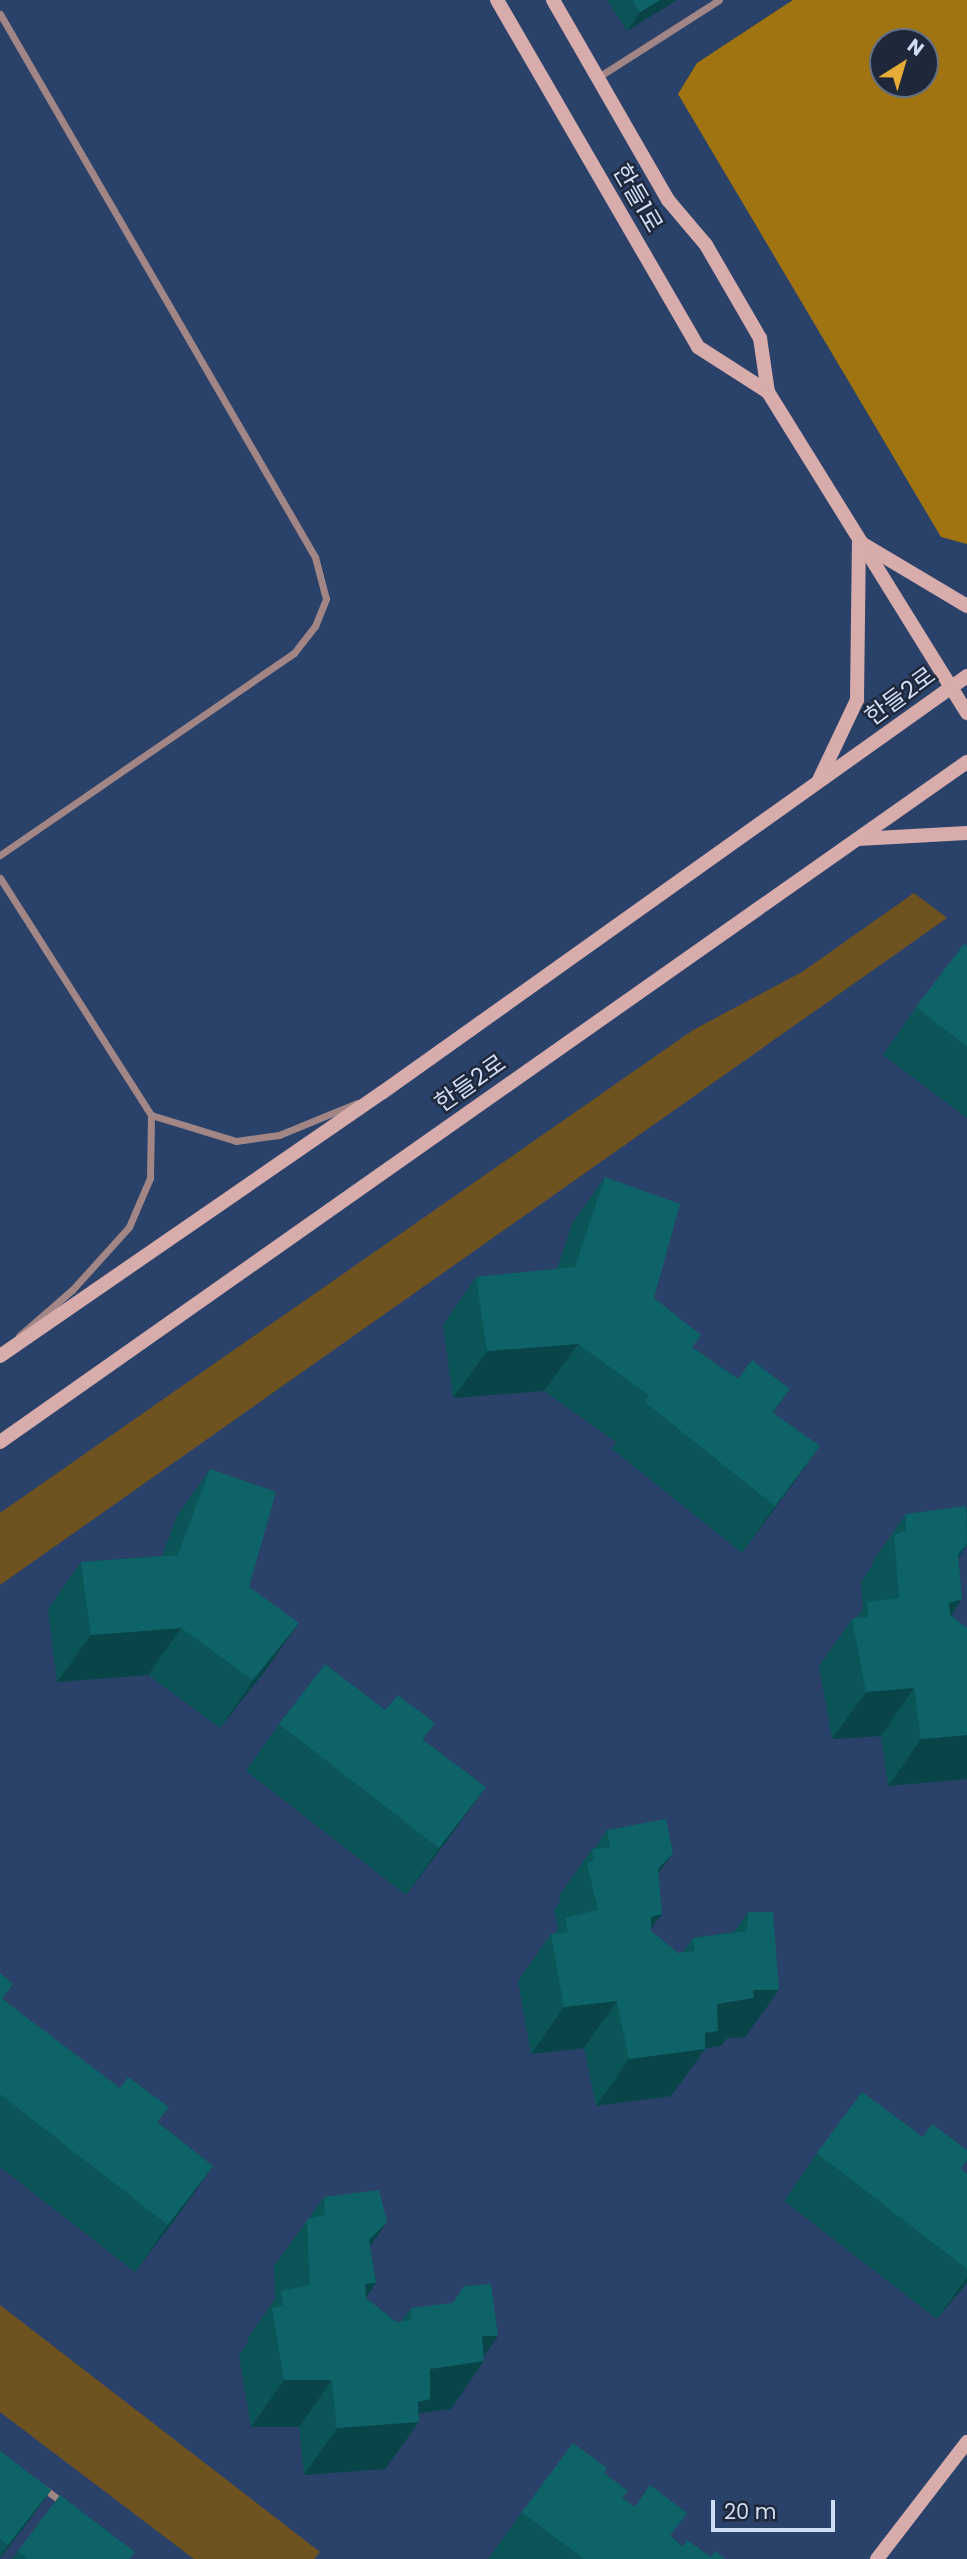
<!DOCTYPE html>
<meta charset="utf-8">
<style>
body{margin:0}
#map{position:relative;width:967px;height:2559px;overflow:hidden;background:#2a4169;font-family:Poppins,"Noto Sans KR",sans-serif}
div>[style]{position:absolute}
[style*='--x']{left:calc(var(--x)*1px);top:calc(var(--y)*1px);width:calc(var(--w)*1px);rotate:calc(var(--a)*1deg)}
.green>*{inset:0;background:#6e5321}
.forest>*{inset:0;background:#a07410}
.street>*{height:7px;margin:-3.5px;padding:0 3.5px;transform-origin:3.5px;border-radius:3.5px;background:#a18685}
.secondary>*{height:14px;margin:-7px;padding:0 7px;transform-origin:7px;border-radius:7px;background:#d7acab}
.wall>*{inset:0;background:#0b5559}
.shaded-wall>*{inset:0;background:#094548}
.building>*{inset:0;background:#0d6367}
span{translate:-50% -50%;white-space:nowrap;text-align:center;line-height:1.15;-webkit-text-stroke:5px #1e283a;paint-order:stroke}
.street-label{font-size:24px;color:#ceddf5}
.north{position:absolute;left:869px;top:28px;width:70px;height:70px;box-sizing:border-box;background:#1e283a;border:2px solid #647085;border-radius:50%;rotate:37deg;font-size:19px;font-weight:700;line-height:28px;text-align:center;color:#ceddf5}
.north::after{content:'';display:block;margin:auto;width:24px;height:32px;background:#e6ac36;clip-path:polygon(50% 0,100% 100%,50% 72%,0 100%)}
.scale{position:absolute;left:711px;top:2500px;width:124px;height:32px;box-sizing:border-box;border:4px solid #ceddf5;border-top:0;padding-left:9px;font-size:21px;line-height:24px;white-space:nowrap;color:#ceddf5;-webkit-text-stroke:5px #1e283a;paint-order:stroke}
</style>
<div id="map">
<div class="green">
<div style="clip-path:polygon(914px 893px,947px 918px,0 1585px,0 1513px,693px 1030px,802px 972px)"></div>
<div style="clip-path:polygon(0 2305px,320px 2552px,314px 2559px,194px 2559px,0 2412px)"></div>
</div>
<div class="forest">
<div style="clip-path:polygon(evenodd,793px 0,967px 0,967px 544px,941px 537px,678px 94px,697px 63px,793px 0,883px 42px,925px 42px,925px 84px,883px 84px,883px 42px)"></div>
</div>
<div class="street">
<div style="--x:0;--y:14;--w:628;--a:59.88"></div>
<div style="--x:315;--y:557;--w:43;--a:75.3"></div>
<div style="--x:326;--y:599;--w:29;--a:112"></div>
<div style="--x:315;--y:626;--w:34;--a:128"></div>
<div style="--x:294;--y:653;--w:357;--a:145.5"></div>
<div style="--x:600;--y:76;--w:141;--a:-32.6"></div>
<div style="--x:0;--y:878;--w:281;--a:57.5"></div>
<div style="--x:151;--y:1115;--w:63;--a:90.9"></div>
<div style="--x:150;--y:1178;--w:53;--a:113.2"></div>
<div style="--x:129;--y:1227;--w:85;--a:132.1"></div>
<div style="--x:72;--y:1290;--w:70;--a:139"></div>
<div style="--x:151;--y:1115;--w:89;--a:17"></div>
<div style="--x:236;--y:1141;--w:43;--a:-7.9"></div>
<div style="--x:279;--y:1135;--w:84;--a:-22.3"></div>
<div style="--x:42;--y:2487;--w:26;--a:37"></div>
</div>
<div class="secondary">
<div style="--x:497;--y:0;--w:401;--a:59.9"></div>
<div style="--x:698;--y:347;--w:83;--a:32.7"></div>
<div style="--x:553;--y:0;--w:231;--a:60.1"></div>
<div style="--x:668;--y:200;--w:59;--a:49.8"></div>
<div style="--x:706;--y:245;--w:108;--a:59.9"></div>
<div style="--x:760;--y:338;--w:55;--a:81.6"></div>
<div style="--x:768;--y:392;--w:378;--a:58.2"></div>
<div style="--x:863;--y:544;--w:121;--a:30.8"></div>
<div style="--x:819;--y:780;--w:89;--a:-64.6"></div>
<div style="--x:857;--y:700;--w:157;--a:-89.3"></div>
<div style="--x:858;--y:839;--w:109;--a:-3.2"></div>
<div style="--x:0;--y:1356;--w:465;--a:-34.6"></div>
<div style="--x:383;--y:1092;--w:717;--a:-35.46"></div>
<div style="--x:0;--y:1442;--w:1182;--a:-35.12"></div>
<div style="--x:877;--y:2559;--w:148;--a:-52.4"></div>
</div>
<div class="wall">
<div style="clip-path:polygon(607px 0,677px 0,627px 31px)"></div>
<div style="clip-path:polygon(967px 946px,967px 1118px,883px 1055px,916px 1007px)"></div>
<div style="clip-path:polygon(605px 1177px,654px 1298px,693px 1348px,738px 1379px,790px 1389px,773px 1413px,820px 1446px,786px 1493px,742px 1553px,612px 1449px,616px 1442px,544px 1391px,453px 1398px,443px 1325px,476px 1277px,557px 1269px,572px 1224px)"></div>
<div style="clip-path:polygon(210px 1469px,249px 1587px,266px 1670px,220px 1728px,148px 1675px,57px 1682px,48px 1609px,81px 1562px,162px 1556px,177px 1516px)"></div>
<div style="clip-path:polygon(967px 1509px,967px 1545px,958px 1558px,962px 1599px,951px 1616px,967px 1628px,967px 1779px,888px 1786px,881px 1736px,832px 1739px,819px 1666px,852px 1619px,856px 1618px,863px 1609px,861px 1582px,873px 1564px,873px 1561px,906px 1514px)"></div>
<div style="clip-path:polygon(385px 1710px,435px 1723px,423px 1740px,452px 1834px,406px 1895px,246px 1771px,279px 1724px)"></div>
<div style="clip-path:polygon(607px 1830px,658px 1874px,662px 1914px,651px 1929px,651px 1931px,678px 1953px,683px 1952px,693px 1938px,734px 1932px,748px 1912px,745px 2037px,727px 2038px,721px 2046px,706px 2048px,671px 2096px,596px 2106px,584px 2048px,531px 2054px,518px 1981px,551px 1934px,554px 1934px,558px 1928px,554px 1910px,560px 1902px,559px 1896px,592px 1849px,595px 1848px)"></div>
<div style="clip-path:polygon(0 1973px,3px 1999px,213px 2166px,179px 2214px,135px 2272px,0 2167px)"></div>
<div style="clip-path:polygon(817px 2153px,961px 2169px,967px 2174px,967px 2283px,937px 2319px,784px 2201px)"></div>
<div style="clip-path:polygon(324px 2197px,387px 2222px,370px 2246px,376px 2283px,366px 2297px,366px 2298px,396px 2322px,401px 2322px,411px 2308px,484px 2357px,451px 2409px,420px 2413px,418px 2415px,419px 2422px,385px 2469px,304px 2475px,299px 2427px,251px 2427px,239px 2356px,248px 2342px,248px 2338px,275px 2299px,274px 2266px)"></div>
<div style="clip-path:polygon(0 2451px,51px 2490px,28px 2522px,0 2558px)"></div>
<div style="clip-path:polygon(604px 2473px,623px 2498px,683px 2546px,711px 2557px,725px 2559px,488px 2559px,522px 2512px)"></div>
<div style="clip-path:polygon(18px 2551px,130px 2559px,12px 2559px)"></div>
</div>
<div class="shaded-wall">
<div style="clip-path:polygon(660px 0,677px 0,627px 31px,640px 12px)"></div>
<div style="clip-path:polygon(578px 1344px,544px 1391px,453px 1398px,487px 1351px)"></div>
<div style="clip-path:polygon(820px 1446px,786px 1493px,742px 1553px,775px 1506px)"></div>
<div style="clip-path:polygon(967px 1544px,967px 1545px,940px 1584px,958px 1554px)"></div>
<div style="clip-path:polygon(962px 1599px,929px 1647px,949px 1603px)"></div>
<div style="clip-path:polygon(299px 1623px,266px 1670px,220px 1728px,253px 1680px)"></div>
<div style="clip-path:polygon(181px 1628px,148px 1675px,57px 1682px,91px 1635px)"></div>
<div style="clip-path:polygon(914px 1688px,881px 1736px,832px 1739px,866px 1692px)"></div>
<div style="clip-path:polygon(967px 1735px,967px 1779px,888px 1786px,921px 1739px)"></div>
<div style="clip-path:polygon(486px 1787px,452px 1834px,406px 1895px,439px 1848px)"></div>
<div style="clip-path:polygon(673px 1853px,640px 1900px,658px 1869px)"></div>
<div style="clip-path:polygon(662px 1914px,628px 1961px,651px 1917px)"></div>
<div style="clip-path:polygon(753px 1990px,779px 1990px,745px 2037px,727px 2038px,721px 2046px,706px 2048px,671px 2096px,596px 2106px,629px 2059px,717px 2004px)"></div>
<div style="clip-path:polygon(617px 2001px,584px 2048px,531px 2054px,564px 2007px)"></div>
<div style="clip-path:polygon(213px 2166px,179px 2214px,135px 2272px,168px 2225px)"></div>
<div style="clip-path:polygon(387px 2222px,354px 2270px,369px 2240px)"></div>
<div style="clip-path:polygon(967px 2277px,967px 2283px,937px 2319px)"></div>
<div style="clip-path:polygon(376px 2283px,343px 2330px,365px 2284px)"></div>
<div style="clip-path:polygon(482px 2336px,498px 2336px,480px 2362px,484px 2361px,451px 2409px,420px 2413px,413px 2422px,419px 2422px,385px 2469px,304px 2475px,337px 2428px)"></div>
<div style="clip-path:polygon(284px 2380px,332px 2380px,299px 2427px,251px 2427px)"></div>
<div style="clip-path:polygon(51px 2490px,28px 2522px,0 2558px,0 2557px,8px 2545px)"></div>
</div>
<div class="building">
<div style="clip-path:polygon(632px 0,660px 0,640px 12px)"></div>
<div style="clip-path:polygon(964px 944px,967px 946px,967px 1046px,916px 1007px)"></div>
<div style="clip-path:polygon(605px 1177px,680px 1204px,654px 1298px,701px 1335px,692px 1347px,738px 1379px,752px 1360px,790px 1389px,772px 1412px,820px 1446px,775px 1506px,645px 1402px,649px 1395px,578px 1344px,487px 1351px,476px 1277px,575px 1267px)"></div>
<div style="clip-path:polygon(210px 1469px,276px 1492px,249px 1587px,299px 1623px,253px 1680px,181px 1628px,91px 1635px,81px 1562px,178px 1555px)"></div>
<div style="clip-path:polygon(966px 1506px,967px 1544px,958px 1554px,962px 1599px,949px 1603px,950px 1615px,967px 1628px,967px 1735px,921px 1739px,914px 1688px,866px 1692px,852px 1619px,868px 1617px,867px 1602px,899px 1598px,894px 1535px,906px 1531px,906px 1514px)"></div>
<div style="clip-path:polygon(325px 1664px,385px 1710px,398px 1695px,435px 1723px,422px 1739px,486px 1787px,439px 1848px,279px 1724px)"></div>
<div style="clip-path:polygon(666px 1819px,673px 1853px,658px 1869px,662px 1914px,651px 1917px,651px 1931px,678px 1953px,695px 1951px,693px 1938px,747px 1931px,748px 1912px,773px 1912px,779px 1990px,753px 1990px,754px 1998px,717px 2004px,718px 2031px,705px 2033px,705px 2049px,629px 2059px,617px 2001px,564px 2007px,551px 1934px,568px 1933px,565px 1918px,598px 1910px,587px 1863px,594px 1861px,592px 1849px,610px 1847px,607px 1830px)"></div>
<div style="clip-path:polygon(0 1973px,13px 1984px,2px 1999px,120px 2088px,128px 2077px,169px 2107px,157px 2122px,213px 2166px,168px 2225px,0 2094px)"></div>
<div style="clip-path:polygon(862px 2092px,923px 2137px,932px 2124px,967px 2150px,967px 2160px,961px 2169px,967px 2174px,967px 2269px,817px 2153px)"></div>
<div style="clip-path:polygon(379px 2190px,387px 2222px,369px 2240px,376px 2283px,365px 2284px,366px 2298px,396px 2322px,411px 2320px,411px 2308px,453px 2303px,464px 2286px,491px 2284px,498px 2336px,482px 2336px,484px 2361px,430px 2369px,430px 2399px,418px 2402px,419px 2422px,337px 2428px,332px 2380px,284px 2380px,272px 2308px,283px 2306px,281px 2291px,310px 2285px,307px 2219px,325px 2215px,324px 2197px)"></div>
<div style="clip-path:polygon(573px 2443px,607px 2468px,604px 2473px,628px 2491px,622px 2498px,635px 2507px,650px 2485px,687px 2513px,670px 2536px,683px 2547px,687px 2540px,711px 2557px,715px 2551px,725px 2559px,584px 2559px,522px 2512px)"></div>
<div style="clip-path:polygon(0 2451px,51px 2490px,8px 2545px,0 2539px)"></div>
<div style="clip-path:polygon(60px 2495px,135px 2552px,129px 2559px,28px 2559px,18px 2551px)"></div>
</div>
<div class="street-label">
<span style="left:638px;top:198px;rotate:60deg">한들1로</span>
<span style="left:900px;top:696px;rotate:-36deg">한들2로</span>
<span style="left:470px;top:1083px;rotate:-35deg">한들2로</span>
</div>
<div class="north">N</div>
<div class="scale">20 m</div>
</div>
